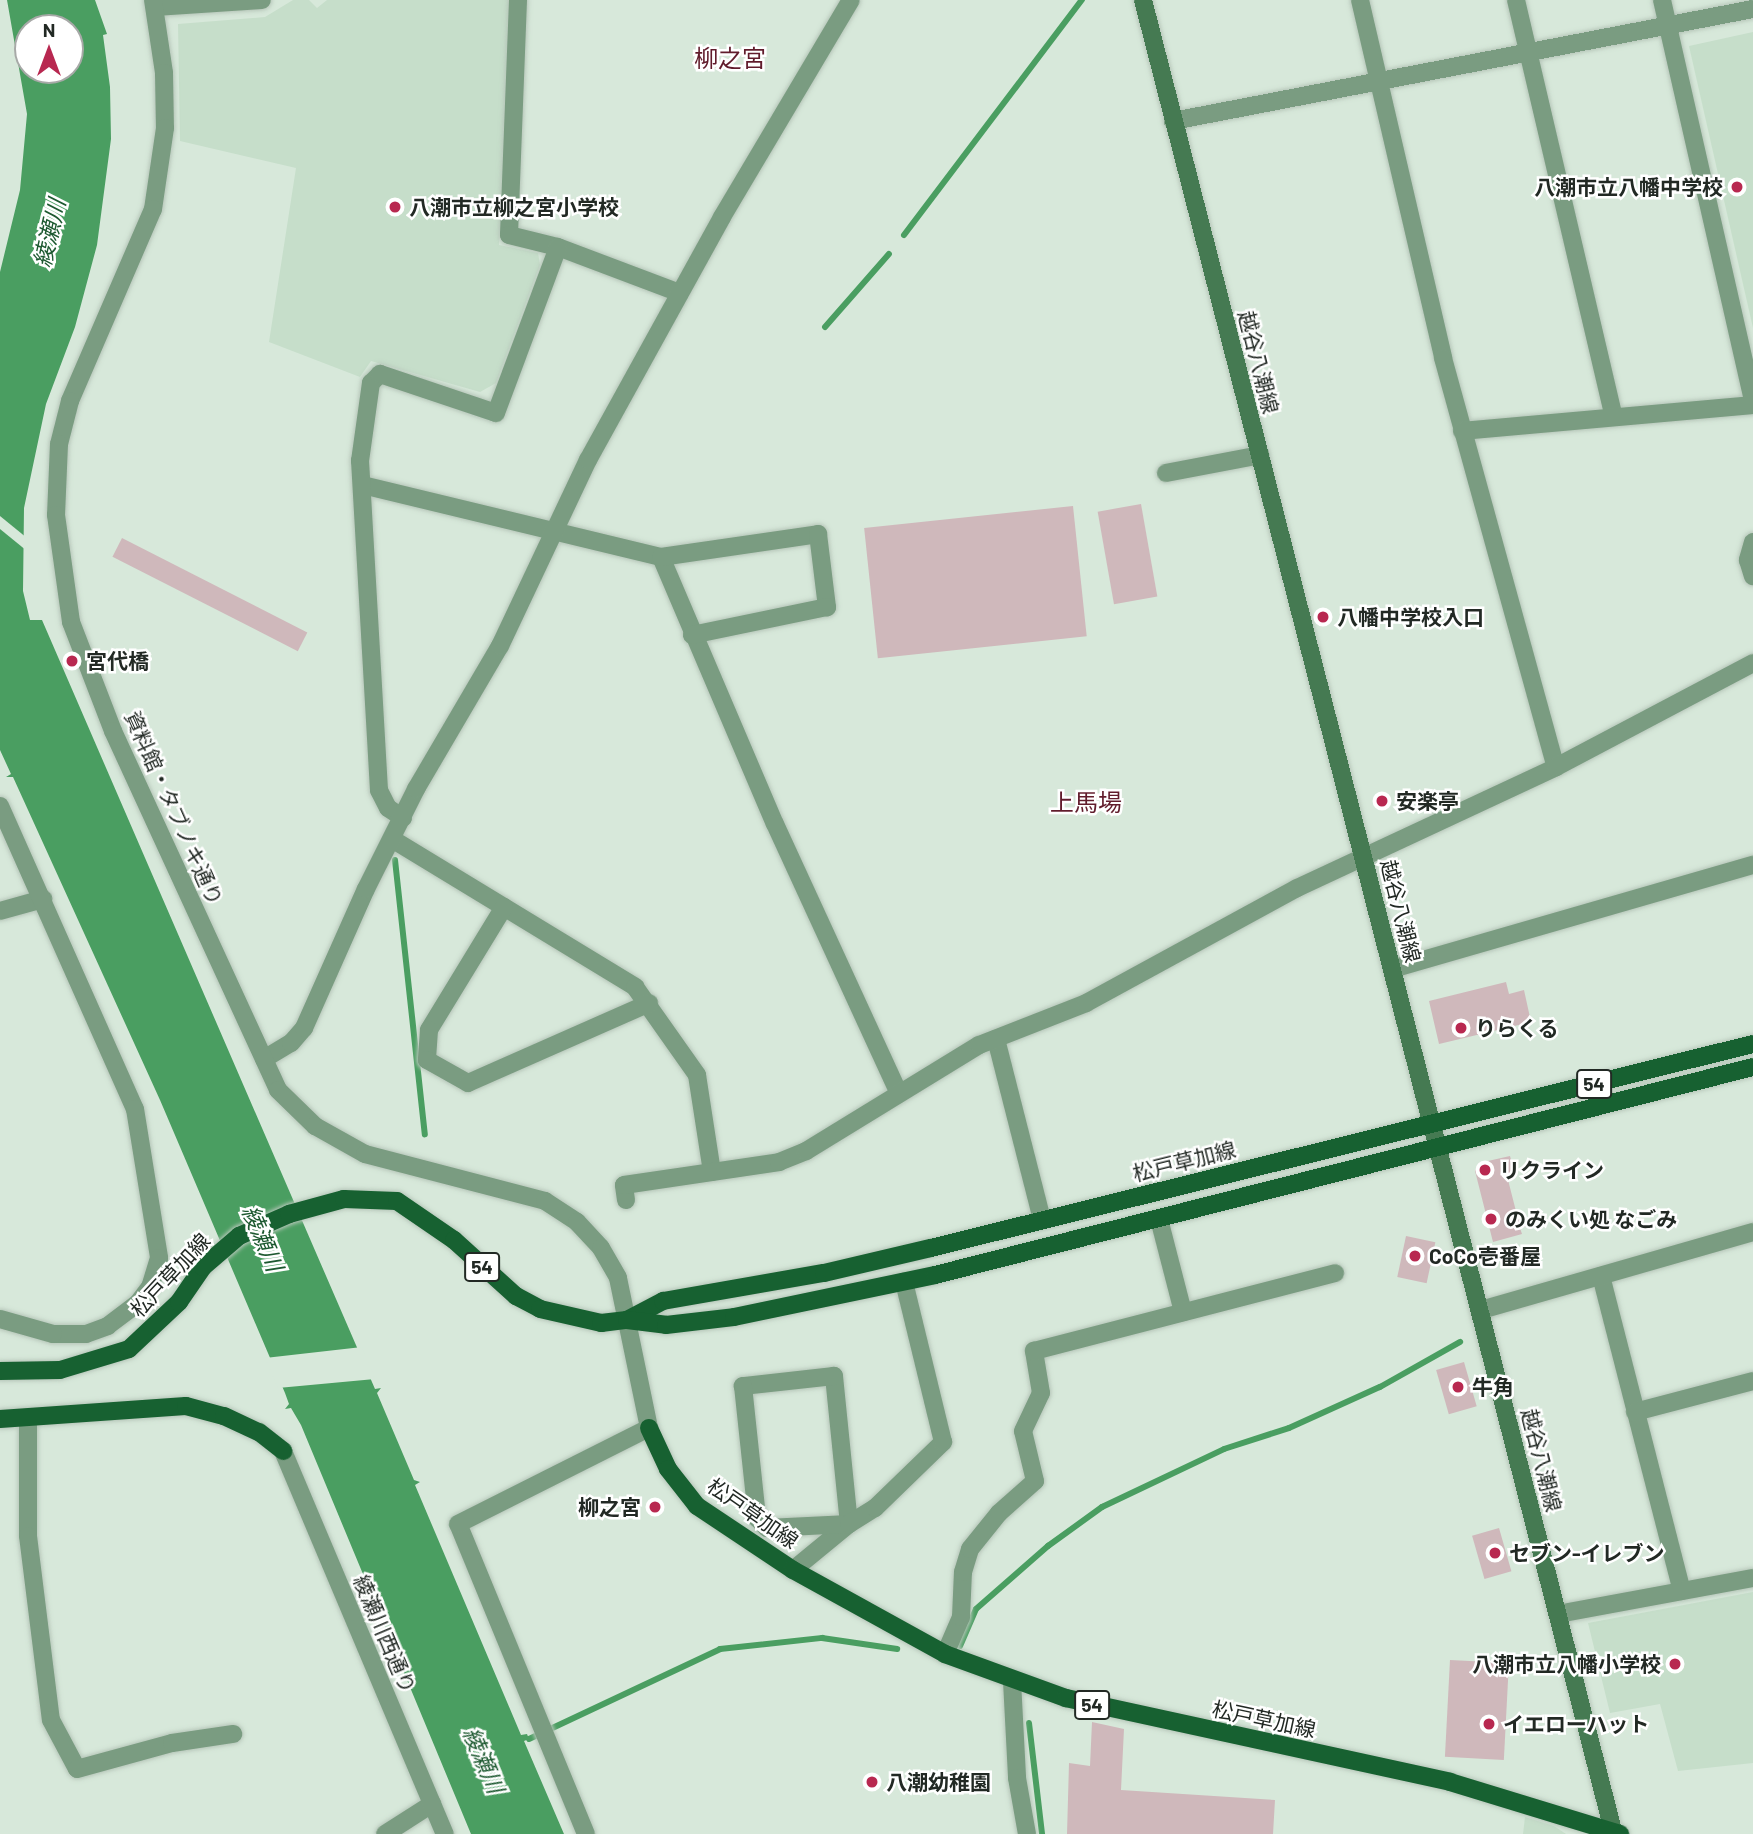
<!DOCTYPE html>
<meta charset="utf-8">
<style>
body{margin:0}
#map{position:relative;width:1753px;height:1834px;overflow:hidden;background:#d7e8da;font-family:Barlow,"Noto Sans JP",sans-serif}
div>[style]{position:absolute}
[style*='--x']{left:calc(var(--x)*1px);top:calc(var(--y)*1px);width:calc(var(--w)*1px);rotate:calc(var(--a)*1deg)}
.built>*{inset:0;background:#c6deca}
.water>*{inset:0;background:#4a9e61}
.pier>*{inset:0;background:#d7e8da}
.stream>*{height:6px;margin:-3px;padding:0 3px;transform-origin:3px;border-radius:3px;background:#4a9e61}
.building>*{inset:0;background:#cfb8bb;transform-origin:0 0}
.roads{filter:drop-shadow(0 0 2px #b6c6b9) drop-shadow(0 0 2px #b6c6b9)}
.minor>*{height:18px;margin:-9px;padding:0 9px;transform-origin:9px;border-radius:9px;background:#7a9c81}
.tertiary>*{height:18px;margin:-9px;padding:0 9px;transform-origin:9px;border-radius:9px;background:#7a9c81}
.secondary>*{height:18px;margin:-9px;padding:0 9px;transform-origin:9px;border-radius:9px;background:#457a52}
.primary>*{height:18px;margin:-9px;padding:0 9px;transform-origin:9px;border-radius:9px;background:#176131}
.dots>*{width:19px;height:19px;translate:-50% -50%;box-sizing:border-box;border:4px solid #fff;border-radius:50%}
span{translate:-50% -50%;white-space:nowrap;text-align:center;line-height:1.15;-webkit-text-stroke:5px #fff;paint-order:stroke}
.shield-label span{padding:2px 5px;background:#fff;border:2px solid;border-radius:5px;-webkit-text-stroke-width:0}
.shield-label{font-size:19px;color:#222924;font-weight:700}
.poi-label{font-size:21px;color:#222924;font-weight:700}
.right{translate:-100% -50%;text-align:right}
.left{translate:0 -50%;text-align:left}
.street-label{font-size:21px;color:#222924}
.water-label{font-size:23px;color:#1d5930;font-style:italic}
.quarter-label{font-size:24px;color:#611c2c}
.north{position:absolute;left:14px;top:14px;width:70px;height:70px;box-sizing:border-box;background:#fff;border:2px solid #a7a9a7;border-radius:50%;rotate:0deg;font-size:19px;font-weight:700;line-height:28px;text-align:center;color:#222924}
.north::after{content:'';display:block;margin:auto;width:24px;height:32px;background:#b82850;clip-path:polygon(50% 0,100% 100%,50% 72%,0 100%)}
</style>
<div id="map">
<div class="built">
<div style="clip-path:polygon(293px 0,309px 0,317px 8px,327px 0,512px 0,499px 245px,538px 253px,540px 265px,496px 383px,480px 392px,371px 361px,360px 377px,269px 342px,296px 168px,180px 141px,178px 24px,265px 17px)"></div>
<div style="clip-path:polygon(1753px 32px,1753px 328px,1689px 46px)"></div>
<div style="clip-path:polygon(1753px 1592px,1753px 1763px,1678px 1771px,1660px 1704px,1610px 1713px,1588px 1623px)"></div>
<div style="clip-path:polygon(1525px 1817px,1554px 1826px,1566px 1834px,1523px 1834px)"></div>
</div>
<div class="water">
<div style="clip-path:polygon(evenodd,7px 0,95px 0,107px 34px,103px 35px,110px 87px,111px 139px,97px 245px,75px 327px,46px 404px,24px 508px,23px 591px,30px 620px,42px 620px,375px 1389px,381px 1388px,377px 1393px,414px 1480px,420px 1482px,415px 1485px,521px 1735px,527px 1734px,529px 1739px,524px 1741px,564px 1834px,471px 1834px,301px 1425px,291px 1408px,285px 1409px,289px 1404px,285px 1393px,160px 1100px,13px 777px,6px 777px,11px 774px,0 750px,0 272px,20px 190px,27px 114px,7px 0,28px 28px,70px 28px,70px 70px,28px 70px,28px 28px)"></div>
</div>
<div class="pier">
<div style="clip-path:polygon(0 516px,27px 538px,27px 551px,0 529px)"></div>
<div style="clip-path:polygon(362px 1347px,375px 1379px,278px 1388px,265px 1358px)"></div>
</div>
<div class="stream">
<div style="--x:904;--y:235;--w:295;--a:-52.9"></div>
<div style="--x:825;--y:327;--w:97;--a:-48.8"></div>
<div style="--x:395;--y:860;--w:276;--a:83.8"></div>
<div style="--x:960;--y:1646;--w:40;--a:-66.6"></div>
<div style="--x:976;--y:1609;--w:96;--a:-41.2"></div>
<div style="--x:1048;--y:1546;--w:67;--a:-35.8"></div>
<div style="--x:1102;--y:1507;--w:135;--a:-25.4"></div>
<div style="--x:1224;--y:1449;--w:68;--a:-17.9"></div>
<div style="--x:1289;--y:1428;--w:100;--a:-24.3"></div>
<div style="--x:1380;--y:1387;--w:92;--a:-29.4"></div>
<div style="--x:1029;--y:1723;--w:112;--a:83.3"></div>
<div style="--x:529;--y:1739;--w:211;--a:-25.2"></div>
<div style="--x:720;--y:1649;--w:103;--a:-6.2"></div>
<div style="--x:822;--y:1638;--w:76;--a:8.3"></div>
</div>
<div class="building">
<div style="left:1141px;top:504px;width:94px;height:44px;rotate:80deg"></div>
<div style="left:1073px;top:506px;width:131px;height:210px;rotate:84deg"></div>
<div style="left:122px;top:538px;width:208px;height:21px;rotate:27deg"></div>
<div style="clip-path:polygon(1506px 982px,1509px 994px,1524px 990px,1531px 1022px,1439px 1044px,1429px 1001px)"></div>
<div style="clip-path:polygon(1510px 1156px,1515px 1174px,1507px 1176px,1518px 1219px,1527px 1218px,1529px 1226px,1520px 1228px,1522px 1234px,1493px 1242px,1475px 1171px,1479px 1163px)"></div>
<div style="left:1406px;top:1236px;width:30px;height:42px;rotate:12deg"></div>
<div style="left:1464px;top:1362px;width:46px;height:29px;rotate:74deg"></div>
<div style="left:1499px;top:1528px;width:45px;height:28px;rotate:74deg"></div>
<div style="left:1450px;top:1660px;width:59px;height:97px;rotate:3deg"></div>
<div style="clip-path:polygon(1092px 1722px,1124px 1729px,1121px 1790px,1275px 1800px,1273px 1834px,1067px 1834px,1069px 1763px,1090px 1766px)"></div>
</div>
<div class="roads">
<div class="minor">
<div style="--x:518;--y:0;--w:235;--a:92.2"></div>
<div style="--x:509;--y:235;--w:50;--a:13.8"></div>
<div style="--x:558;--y:247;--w:130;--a:20.7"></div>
<div style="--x:1360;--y:0;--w:367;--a:76.9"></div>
<div style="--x:1443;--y:358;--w:424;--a:74.6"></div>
<div style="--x:1516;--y:0;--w:428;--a:76.8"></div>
<div style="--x:1662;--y:0;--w:410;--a:77.2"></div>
<div style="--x:155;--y:7;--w:107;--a:-3.7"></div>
<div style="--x:1462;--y:431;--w:292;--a:-5.1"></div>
<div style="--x:1166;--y:473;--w:96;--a:-10.8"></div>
<div style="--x:363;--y:485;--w:307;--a:13.6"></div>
<div style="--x:661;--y:557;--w:290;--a:66.9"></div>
<div style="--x:775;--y:824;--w:295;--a:65.3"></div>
<div style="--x:1753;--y:542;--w:19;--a:106"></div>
<div style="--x:1748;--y:560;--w:17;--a:73"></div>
<div style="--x:661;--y:557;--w:159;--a:-8.3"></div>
<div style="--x:818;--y:534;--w:74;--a:83"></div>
<div style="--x:827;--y:607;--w:138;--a:168.3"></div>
<div style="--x:403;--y:818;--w:18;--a:-146"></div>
<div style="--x:388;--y:808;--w:20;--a:-117"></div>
<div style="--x:379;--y:790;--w:330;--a:-93.3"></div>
<div style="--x:360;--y:461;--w:79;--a:-82"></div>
<div style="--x:371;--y:383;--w:13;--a:-45"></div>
<div style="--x:380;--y:374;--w:122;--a:18.6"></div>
<div style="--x:496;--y:413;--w:177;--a:-69.5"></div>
<div style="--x:392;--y:839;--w:285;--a:31.3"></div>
<div style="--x:635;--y:987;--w:108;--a:54.8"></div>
<div style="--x:697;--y:1075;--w:98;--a:81.2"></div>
<div style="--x:504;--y:907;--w:144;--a:121.4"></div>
<div style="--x:429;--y:1030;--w:30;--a:94"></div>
<div style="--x:427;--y:1060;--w:47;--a:29.3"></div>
<div style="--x:468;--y:1083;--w:198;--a:-23.8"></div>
<div style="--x:0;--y:911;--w:45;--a:-15.6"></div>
<div style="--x:1392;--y:969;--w:376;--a:-16.1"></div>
<div style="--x:996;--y:1039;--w:187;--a:75.7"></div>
<div style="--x:264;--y:1059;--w:31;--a:-31"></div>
<div style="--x:291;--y:1043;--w:20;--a:-49"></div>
<div style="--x:304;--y:1028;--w:152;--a:-66"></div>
<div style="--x:366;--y:889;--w:112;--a:-63.4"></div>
<div style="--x:416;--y:789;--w:166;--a:-59.6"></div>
<div style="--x:500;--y:646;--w:206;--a:-64.7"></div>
<div style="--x:588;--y:460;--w:277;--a:-61.1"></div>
<div style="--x:722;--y:217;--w:252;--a:-59.3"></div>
<div style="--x:626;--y:1200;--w:15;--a:-98"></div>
<div style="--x:624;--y:1185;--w:157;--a:-8.4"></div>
<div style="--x:779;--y:1162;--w:29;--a:-22"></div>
<div style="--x:806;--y:1151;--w:203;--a:-31.5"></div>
<div style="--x:979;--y:1045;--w:115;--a:-21.4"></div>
<div style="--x:1086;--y:1003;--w:240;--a:-28.6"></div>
<div style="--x:1297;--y:888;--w:286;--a:-25"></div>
<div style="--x:1556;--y:767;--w:223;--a:-27.8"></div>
<div style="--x:1159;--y:1219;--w:96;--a:75.5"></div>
<div style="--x:1601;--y:1276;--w:325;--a:75.6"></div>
<div style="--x:1481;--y:1310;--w:283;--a:-16"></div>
<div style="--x:1635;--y:1412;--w:122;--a:-14.7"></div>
<div style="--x:28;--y:1419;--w:117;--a:90"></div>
<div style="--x:28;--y:1536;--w:185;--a:82.9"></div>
<div style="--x:51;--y:1720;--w:55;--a:62"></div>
<div style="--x:77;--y:1769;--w:98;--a:-15.3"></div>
<div style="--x:172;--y:1743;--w:62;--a:-8.4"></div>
<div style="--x:793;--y:1570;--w:72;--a:-39.4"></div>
<div style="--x:849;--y:1524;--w:149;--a:-95.8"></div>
<div style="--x:834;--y:1376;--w:92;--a:173.7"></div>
<div style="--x:743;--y:1386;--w:133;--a:83.9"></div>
<div style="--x:757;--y:1518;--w:14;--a:45"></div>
<div style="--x:767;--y:1528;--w:82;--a:-2.8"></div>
<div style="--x:849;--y:1524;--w:31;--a:-32"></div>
<div style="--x:875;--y:1508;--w:95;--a:-44.1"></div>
<div style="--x:943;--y:1442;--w:165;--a:-103.7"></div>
<div style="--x:1558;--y:1614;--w:198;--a:-10.5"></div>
<div style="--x:945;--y:1654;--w:40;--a:-66.6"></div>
<div style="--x:961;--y:1617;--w:45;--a:-87.5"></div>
<div style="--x:963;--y:1572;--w:24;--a:-73"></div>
<div style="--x:970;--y:1549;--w:46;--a:-51.1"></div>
<div style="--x:999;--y:1513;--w:48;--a:-41.6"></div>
<div style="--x:1035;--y:1481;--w:51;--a:-103.5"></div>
<div style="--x:1023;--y:1431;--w:42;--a:-64.7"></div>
<div style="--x:1041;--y:1393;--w:43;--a:-99.5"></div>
<div style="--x:1034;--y:1351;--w:311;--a:-14.5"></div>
<div style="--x:1012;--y:1681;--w:97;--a:87"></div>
<div style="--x:1017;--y:1778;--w:57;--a:79.9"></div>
<div style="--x:385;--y:1834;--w:56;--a:-32.6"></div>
<div style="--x:586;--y:1834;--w:335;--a:-112.4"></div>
<div style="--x:458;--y:1524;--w:214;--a:-26.7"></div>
</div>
<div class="tertiary">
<div style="--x:153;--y:0;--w:74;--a:81.4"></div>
<div style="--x:164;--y:73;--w:55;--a:89"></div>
<div style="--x:165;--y:128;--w:82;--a:98.4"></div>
<div style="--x:153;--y:209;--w:209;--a:113.4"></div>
<div style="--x:70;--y:401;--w:44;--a:104.3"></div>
<div style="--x:59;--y:444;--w:71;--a:92.4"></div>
<div style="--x:56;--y:515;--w:108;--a:82"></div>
<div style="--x:71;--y:622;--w:117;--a:68.9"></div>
<div style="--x:113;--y:731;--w:395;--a:65.3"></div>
<div style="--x:278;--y:1090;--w:52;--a:44.2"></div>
<div style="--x:315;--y:1126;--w:57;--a:29.2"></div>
<div style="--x:365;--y:1154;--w:186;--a:14.6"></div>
<div style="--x:545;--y:1201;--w:38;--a:33"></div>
<div style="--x:577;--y:1222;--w:35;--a:47"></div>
<div style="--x:601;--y:1248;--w:34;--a:60"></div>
<div style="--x:618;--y:1278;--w:153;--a:78.3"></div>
<div style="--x:1173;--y:121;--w:591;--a:-10.93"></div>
<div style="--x:0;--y:806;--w:332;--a:66"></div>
<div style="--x:135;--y:1109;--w:151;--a:80.8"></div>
<div style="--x:159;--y:1258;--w:30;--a:107"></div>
<div style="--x:150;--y:1287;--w:20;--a:127"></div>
<div style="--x:138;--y:1303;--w:38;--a:143"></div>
<div style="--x:108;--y:1326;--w:23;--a:160"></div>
<div style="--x:86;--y:1334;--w:33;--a:180"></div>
<div style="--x:53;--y:1334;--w:55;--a:-164.2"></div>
<div style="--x:283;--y:1451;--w:416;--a:67.1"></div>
</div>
<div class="secondary">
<div style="--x:1143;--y:0;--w:1894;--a:75.6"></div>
</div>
<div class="primary">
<div style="--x:627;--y:1320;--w:41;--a:-27.8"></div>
<div style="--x:663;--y:1301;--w:163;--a:-9.9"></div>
<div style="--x:824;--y:1273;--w:110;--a:-13.2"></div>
<div style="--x:931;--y:1248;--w:847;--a:-13.94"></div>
<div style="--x:0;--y:1371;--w:60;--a:-1"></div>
<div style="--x:60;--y:1370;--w:72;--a:-16.9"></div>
<div style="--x:129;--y:1349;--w:69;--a:-43.2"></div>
<div style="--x:179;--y:1302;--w:42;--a:-55.6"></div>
<div style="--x:203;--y:1267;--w:48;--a:-40.7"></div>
<div style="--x:239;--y:1236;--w:55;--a:-23.7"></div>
<div style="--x:289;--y:1214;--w:57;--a:-15.3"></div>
<div style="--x:344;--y:1199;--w:53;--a:2.2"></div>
<div style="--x:397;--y:1201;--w:69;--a:34.4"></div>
<div style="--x:454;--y:1240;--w:84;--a:42.1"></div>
<div style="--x:516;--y:1296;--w:27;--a:28"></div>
<div style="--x:540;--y:1309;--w:63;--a:12.9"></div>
<div style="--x:601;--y:1323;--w:26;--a:-7"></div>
<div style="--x:627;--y:1320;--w:39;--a:7"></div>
<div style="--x:666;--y:1325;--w:68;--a:-6.7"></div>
<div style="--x:734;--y:1317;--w:205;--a:-11.8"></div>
<div style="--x:935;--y:1275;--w:844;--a:-14.27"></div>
<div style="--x:0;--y:1419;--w:186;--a:-4"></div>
<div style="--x:186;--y:1406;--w:39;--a:15"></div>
<div style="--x:224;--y:1416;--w:38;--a:25"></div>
<div style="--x:259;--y:1432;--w:31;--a:38"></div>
<div style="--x:649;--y:1428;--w:45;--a:65.1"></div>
<div style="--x:668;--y:1469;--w:47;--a:51.9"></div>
<div style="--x:697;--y:1506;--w:115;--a:33.7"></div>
<div style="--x:793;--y:1570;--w:174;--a:28.9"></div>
<div style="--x:945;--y:1654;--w:129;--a:20"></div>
<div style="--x:1066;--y:1698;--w:393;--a:12.3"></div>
<div style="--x:1450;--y:1782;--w:178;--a:17"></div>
</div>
</div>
<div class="dots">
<div style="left:1737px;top:187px;background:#b82850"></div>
<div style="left:395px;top:207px;background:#b82850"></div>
<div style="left:1323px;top:617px;background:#b82850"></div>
<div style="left:72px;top:661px;background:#b82850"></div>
<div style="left:1382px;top:801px;background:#b82850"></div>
<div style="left:1461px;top:1028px;background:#b82850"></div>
<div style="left:1485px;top:1170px;background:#b82850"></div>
<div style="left:1491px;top:1219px;background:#b82850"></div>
<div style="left:1415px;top:1256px;background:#b82850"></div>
<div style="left:1458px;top:1387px;background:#b82850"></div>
<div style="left:655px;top:1507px;background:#b82850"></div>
<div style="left:1495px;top:1553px;background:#b82850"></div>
<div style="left:1675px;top:1664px;background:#b82850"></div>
<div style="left:1489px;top:1724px;background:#b82850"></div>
<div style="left:872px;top:1782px;background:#b82850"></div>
</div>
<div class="shield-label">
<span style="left:1594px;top:1084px">54</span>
<span style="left:482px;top:1267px">54</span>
<span style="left:1092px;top:1705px">54</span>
</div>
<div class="poi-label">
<span class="right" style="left:1723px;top:187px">八潮市立八幡中学校</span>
<span class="left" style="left:409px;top:207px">八潮市立柳之宮小学校</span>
<span class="left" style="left:1337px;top:617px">八幡中学校入口</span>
<span class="left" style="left:86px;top:661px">宮代橋</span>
<span class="left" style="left:1396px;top:801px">安楽亭</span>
<span class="left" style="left:1475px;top:1028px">りらくる</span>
<span class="left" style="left:1499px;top:1170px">リクライン</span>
<span class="left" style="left:1505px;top:1219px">のみくい処 なごみ</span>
<span class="left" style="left:1429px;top:1256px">CoCo壱番屋</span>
<span class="left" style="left:1472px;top:1387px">牛角</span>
<span class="right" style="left:641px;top:1507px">柳之宮</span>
<span class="left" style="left:1509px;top:1553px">セブン-イレブン</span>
<span class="right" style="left:1661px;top:1664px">八潮市立八幡小学校</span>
<span class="left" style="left:1503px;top:1724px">イエローハット</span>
<span class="left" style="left:886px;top:1782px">八潮幼稚園</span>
</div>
<div class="street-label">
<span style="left:1259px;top:362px;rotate:76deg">越谷八潮線</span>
<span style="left:174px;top:808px;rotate:66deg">資料館・タブノキ通り</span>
<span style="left:1401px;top:911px;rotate:76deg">越谷八潮線</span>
<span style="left:1184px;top:1161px;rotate:-14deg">松戸草加線</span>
<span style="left:170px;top:1275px;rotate:-47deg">松戸草加線</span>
<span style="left:1542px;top:1460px;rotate:76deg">越谷八潮線</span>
<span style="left:753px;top:1513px;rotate:35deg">松戸草加線</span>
<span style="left:385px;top:1634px;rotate:67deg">綾瀬川西通り</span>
<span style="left:1264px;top:1719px;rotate:12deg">松戸草加線</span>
</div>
<div class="water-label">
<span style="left:49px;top:233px;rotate:-77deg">綾瀬川</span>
<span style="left:263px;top:1238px;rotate:67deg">綾瀬川</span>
<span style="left:484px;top:1760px;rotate:67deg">綾瀬川</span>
</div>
<div class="quarter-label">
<span style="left:730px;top:58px">柳之宮</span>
<span style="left:1086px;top:802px">上馬場</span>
</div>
<div class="north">N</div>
</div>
